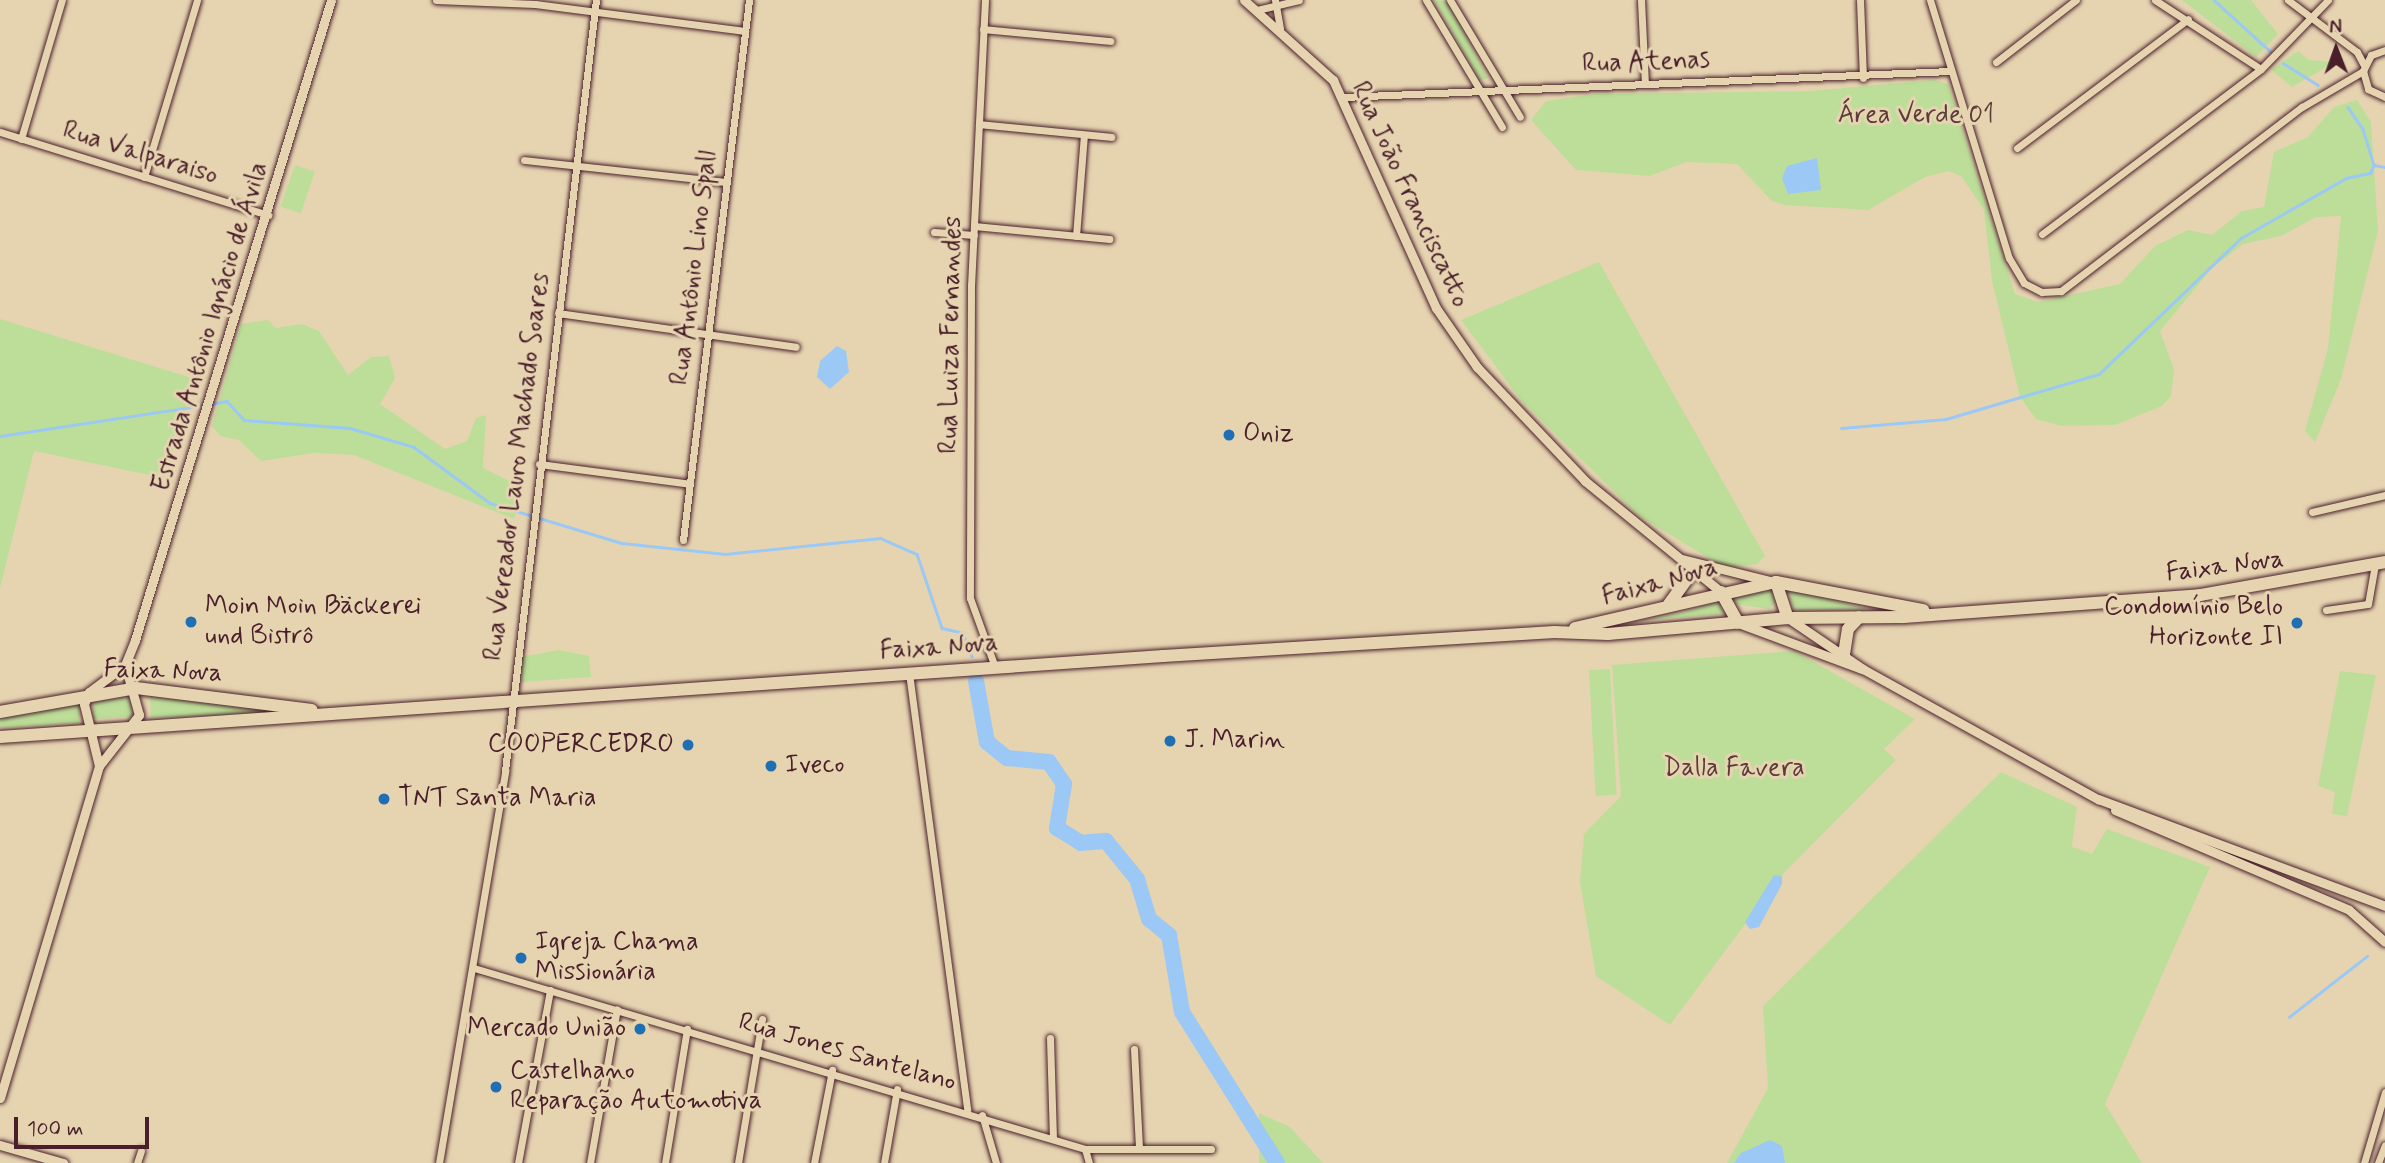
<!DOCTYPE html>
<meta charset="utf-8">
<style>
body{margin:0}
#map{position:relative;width:2385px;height:1163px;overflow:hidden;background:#e6d4b1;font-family:Mynerve,sans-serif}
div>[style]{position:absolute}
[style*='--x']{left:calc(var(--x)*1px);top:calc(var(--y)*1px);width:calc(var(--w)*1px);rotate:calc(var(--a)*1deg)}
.green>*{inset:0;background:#bcde98;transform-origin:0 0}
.water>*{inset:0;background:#9bc8f5}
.stream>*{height:2.5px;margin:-1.25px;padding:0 1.25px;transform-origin:1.25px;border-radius:1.25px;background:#9bc8f5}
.river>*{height:16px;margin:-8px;padding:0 8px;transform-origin:8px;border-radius:8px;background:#9bc8f5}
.roads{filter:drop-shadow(0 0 2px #4a1f2b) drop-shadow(0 0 2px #4a1f2b)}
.minor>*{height:7px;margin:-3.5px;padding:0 3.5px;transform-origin:3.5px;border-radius:3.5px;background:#e6d4b1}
.tertiary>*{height:9px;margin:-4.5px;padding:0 4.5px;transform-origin:4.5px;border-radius:4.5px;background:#e6d4b1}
.trunk>*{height:12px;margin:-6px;padding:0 6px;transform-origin:6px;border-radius:6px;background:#e6d4b1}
.dots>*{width:19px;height:19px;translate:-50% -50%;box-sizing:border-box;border:4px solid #e6d4b1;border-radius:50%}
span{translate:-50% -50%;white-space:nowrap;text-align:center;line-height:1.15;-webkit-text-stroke:6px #e6d4b1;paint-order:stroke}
.street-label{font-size:26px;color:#4a1f2b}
.park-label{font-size:26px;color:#5b3c3b}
.poi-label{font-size:26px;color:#4a1f2b}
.left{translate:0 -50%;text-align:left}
.right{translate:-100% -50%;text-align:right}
.north{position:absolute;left:2301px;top:14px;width:70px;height:70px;-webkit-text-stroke:5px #e6d4b1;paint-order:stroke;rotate:359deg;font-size:19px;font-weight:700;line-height:28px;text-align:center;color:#4a1f2b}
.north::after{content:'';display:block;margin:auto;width:24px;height:32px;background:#4a1f2b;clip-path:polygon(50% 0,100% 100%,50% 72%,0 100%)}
.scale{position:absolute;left:14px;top:1117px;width:135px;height:32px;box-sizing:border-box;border:4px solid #4a1f2b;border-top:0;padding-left:9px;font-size:21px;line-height:24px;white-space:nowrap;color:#4a1f2b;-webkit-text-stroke:5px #e6d4b1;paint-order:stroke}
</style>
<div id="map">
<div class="green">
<div style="clip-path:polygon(1434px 0,1447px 1px,1488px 78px,1480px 80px)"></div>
<div style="clip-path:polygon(2182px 0,2251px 0,2278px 34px,2256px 57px)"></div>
<div style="clip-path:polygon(2298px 51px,2309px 60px,2335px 62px,2292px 87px,2271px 70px)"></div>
<div style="clip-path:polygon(1933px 80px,1948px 84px,2015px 294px,2038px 302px,2120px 284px,2155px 246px,2188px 230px,2212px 235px,2242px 211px,2264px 207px,2274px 152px,2308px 137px,2334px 107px,2357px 100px,2371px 122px,2378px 231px,2341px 379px,2315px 442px,2305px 431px,2328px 348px,2341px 216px,2316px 217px,2281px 236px,2243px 244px,2212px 268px,2160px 331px,2174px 369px,2171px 396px,2162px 406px,2115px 425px,2062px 426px,2036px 419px,2020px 397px,1992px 281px,1984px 210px,1961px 176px,1948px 171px,1925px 177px,1868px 210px,1785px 205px,1772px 201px,1737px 164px,1686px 162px,1650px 176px,1576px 170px,1531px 120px,1546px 101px,1595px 94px,1810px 91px)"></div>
<div style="left:295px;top:165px;width:21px;height:44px;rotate:19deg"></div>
<div style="clip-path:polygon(1599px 262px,1765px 556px,1757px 564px,1725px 568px,1638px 515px,1521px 400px,1461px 320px)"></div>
<div style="clip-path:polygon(0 319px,195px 379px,164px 478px,34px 451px,0 588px)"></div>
<div style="clip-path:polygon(268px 320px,276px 328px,302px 324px,319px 331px,348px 375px,371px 357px,389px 356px,395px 378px,380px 404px,445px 449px,467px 441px,476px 418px,486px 415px,483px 468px,524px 488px,514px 519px,354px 455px,314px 453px,261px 461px,239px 440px,220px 436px,212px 426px,241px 324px)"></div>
<div style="clip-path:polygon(1787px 588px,1868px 609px,1794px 610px)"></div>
<div style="clip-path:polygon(1771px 589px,1778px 598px,1769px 609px,1735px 604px,1736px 596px)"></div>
<div style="clip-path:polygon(1719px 601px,1724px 614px,1638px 621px,1684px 612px)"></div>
<div style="clip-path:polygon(559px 650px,589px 656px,591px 677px,521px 682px,522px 657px)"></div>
<div style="clip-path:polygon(1794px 651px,1915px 719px,1884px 749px,1896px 760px,1781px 876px,1670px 1025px,1596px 976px,1580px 882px,1584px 834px,1621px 796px,1612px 665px)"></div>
<div style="left:1610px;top:669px;width:126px;height:21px;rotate:87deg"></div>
<div style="clip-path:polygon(2340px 671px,2376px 675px,2347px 816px,2332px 814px,2335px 792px,2318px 786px)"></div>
<div style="clip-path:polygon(150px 694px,293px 713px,151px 718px)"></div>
<div style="clip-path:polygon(121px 697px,131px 700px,133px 717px,93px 719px,93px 702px)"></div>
<div style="clip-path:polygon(80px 700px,79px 723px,0 728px,0 714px)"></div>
<div style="clip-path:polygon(2001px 772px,2077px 807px,2072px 847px,2092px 854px,2107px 829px,2210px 867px,2105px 1104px,2142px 1163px,1727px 1163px,1768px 1088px,1763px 1006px)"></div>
<div style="clip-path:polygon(1259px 1113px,1290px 1127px,1323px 1163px,1259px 1163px)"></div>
</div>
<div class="water">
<div style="clip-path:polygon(1817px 158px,1821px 190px,1788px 194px,1782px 178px,1787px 166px)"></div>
<div style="clip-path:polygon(837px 346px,846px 351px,849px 372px,830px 389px,817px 377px,820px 361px)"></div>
<div style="clip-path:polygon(1774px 875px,1782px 876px,1782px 884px,1759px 927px,1750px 929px,1745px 922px)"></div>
<div style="clip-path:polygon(1770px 1140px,1782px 1146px,1785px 1163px,1734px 1163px,1741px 1153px)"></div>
</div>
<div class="stream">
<div style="--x:2214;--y:0;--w:76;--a:42.3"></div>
<div style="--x:2283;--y:63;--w:41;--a:32.2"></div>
<div style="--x:2348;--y:107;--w:27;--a:56"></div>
<div style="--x:2363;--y:129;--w:38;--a:73"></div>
<div style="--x:2374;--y:165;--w:11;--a:10"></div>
<div style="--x:211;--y:404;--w:16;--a:-11"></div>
<div style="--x:227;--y:401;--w:25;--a:48"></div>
<div style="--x:244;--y:420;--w:106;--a:4.3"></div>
<div style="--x:350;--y:428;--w:67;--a:16.5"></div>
<div style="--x:414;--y:447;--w:94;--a:36.4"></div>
<div style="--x:490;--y:503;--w:138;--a:16.9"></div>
<div style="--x:622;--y:543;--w:104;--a:6.1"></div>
<div style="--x:725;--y:554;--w:156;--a:-5.9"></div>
<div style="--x:880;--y:538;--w:40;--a:23.4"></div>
<div style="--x:917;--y:554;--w:78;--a:71.3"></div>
<div style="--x:942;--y:628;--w:22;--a:13"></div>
<div style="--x:963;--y:633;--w:25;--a:69"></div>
<div style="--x:1841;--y:428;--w:105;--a:-4.9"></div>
<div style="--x:1946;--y:419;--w:159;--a:-16.4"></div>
<div style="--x:2099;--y:374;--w:197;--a:-43.8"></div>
<div style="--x:2241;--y:238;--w:121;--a:-29.7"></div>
<div style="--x:2346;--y:178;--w:25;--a:-12"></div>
<div style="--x:2370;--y:173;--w:9;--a:-63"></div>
<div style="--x:0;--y:436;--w:206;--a:-8.6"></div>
<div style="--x:2289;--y:1017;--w:99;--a:-38"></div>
</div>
<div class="river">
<div style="--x:976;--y:681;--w:62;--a:79.8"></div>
<div style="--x:987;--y:742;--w:26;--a:39"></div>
<div style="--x:1007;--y:758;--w:42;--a:5.4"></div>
<div style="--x:1049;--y:762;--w:27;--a:56"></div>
<div style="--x:1064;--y:784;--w:45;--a:99"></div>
<div style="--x:1057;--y:828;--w:28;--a:32"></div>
<div style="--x:1081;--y:843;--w:25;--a:-5"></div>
<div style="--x:1106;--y:841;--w:49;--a:50.8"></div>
<div style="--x:1137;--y:879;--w:42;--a:73.3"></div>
<div style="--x:1149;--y:919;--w:26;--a:39"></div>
<div style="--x:1169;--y:935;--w:78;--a:80.4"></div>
<div style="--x:1182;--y:1012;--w:178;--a:57.8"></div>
</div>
<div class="roads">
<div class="minor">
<div style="--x:436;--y:0;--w:99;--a:2.3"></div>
<div style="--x:535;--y:4;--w:212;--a:7.3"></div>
<div style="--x:985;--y:0;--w:285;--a:92.8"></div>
<div style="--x:971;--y:285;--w:313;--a:90.2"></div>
<div style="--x:970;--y:598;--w:73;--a:70.1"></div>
<div style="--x:1275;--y:0;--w:29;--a:80"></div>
<div style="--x:1426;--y:0;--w:148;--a:59.1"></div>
<div style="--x:1450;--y:0;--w:136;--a:59.1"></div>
<div style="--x:1641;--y:0;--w:84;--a:87.3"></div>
<div style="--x:1860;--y:0;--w:78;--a:87.8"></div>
<div style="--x:1930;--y:0;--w:270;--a:73"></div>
<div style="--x:2009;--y:258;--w:29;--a:59"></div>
<div style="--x:2024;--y:283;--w:20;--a:27"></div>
<div style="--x:2042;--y:292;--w:19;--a:-3"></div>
<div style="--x:2061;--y:291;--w:303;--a:-37.4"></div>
<div style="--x:2302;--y:107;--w:71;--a:-30.5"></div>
<div style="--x:2155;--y:0;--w:126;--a:33.1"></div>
<div style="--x:2288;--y:0;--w:86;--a:37"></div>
<div style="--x:2357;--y:52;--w:15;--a:62"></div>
<div style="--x:1257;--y:10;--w:43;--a:-13.4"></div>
<div style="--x:983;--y:29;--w:128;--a:5.4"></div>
<div style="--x:2385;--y:50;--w:15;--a:160"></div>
<div style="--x:2371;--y:55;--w:18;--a:117"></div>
<div style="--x:2363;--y:71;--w:19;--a:74"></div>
<div style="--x:2368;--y:89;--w:19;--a:25"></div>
<div style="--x:1996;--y:62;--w:101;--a:-37.8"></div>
<div style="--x:1343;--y:97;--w:609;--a:-2.45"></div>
<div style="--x:979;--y:124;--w:133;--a:5.6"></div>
<div style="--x:0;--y:132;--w:281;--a:17.2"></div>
<div style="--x:21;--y:139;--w:145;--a:-73.6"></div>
<div style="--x:2017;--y:148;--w:214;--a:-37"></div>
<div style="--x:524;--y:160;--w:204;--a:6.2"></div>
<div style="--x:144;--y:177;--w:185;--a:-73.3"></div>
<div style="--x:974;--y:226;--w:136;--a:5.5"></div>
<div style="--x:934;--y:232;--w:40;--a:4.3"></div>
<div style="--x:2042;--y:234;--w:274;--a:-37"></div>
<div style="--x:2261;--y:69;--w:96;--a:-45.8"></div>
<div style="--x:1076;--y:236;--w:101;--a:-85.5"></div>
<div style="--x:558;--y:313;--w:240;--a:8.1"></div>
<div style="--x:539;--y:464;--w:152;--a:7.5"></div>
<div style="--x:2312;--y:512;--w:75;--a:-13.1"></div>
<div style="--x:683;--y:540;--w:544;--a:-83.03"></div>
<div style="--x:2326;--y:610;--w:42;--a:-8.1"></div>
<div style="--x:2368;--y:604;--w:40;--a:-80"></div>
<div style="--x:909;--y:673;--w:441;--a:82.4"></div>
<div style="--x:474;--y:968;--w:637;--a:16.5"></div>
<div style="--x:1085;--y:1149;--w:126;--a:0"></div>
<div style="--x:1050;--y:1038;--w:101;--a:88.3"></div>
<div style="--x:1134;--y:1049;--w:100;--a:87.1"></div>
<div style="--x:982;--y:1115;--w:50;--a:73.7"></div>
<div style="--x:1085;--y:1149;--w:15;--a:74"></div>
<div style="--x:137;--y:1163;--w:13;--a:-72"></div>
<div style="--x:439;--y:1163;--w:398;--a:-80.4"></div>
<div style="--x:505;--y:771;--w:776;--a:-83.27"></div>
<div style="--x:518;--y:1163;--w:176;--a:-79.5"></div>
<div style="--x:590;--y:1163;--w:156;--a:-80.1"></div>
<div style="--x:665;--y:1163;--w:136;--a:-80.7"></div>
<div style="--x:738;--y:1163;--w:146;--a:-80.5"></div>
<div style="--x:814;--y:1163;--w:95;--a:-79"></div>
<div style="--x:884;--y:1163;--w:75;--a:-80"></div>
<div style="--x:2364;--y:1163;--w:74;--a:-73.5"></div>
<div style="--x:2378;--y:1163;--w:19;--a:-69"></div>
</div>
<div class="tertiary">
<div style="--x:1244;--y:0;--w:120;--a:42"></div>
<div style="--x:1333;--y:80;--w:250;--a:65.7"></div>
<div style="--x:1436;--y:308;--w:72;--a:55.2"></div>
<div style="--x:1477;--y:367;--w:157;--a:46.5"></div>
<div style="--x:1585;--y:481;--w:176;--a:39.2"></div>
<div style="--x:1682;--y:559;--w:91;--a:14"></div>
<div style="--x:1788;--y:618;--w:91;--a:34.2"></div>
<div style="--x:1863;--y:669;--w:269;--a:29"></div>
<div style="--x:2098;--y:799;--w:306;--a:20.4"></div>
<div style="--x:1741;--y:624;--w:129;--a:20.4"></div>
<div style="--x:99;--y:766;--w:64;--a:-103.6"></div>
<div style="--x:84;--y:704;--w:13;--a:-67"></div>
<div style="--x:89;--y:692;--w:45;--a:-36.9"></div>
<div style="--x:125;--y:665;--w:27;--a:-68"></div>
<div style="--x:135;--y:640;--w:669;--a:-72.97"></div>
<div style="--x:2115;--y:810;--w:254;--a:23.1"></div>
<div style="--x:2349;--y:910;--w:48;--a:41.6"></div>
<div style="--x:0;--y:1098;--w:346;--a:-73.4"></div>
<div style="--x:99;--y:766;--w:65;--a:-51.9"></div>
<div style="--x:139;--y:715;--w:52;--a:-105.6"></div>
<div style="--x:0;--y:1145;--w:66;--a:15.9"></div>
</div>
<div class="trunk">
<div style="--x:1776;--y:582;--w:38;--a:72"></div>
<div style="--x:1721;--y:592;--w:35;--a:61"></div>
<div style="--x:1669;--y:604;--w:41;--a:-54"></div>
<div style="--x:1575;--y:628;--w:206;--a:-12.9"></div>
<div style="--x:1776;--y:582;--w:150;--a:10.8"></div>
<div style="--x:1844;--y:654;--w:25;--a:-81"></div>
<div style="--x:1848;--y:629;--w:16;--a:-47"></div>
<div style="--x:0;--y:712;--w:138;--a:-10"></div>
<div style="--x:136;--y:688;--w:177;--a:7.1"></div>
<div style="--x:0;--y:737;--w:1166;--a:-3.98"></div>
<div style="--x:1163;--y:656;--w:392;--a:-3.5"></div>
<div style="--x:1554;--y:632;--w:54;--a:2.1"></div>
<div style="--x:1608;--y:634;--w:181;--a:-5.1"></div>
<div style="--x:1788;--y:618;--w:115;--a:-0.5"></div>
<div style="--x:1903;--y:617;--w:298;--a:-4.2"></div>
<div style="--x:2200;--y:595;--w:188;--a:-10.1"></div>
</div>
</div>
<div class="dots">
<div style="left:1229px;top:435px;background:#1f6fb2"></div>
<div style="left:191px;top:622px;background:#1f6fb2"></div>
<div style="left:2297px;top:623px;background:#1f6fb2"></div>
<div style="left:1170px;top:741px;background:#1f6fb2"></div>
<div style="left:688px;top:745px;background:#1f6fb2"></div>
<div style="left:771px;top:766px;background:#1f6fb2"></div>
<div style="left:384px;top:799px;background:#1f6fb2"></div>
<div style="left:521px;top:958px;background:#1f6fb2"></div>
<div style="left:640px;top:1029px;background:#1f6fb2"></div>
<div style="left:496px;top:1087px;background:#1f6fb2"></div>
</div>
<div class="street-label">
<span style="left:1646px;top:63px;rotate:-2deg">Rua Atenas</span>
<span style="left:140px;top:154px;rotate:17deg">Rua Valparaiso</span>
<span style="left:1409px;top:195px;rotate:65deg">Rua João Franciscatto</span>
<span style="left:695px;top:268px;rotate:-83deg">Rua Antônio Lino Spall</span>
<span style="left:211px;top:327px;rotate:-73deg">Estrada Antônio Ignácio de Ávila</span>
<span style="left:952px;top:335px;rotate:-89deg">Rua Luiza Fernandes</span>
<span style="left:518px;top:467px;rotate:-83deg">Rua Vereador Lauro Machado Soares</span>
<span style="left:2225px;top:567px;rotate:-7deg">Faixa Nova</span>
<span style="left:1660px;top:583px;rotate:-15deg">Faixa Nova</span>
<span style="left:939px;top:648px;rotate:-4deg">Faixa Nova</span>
<span style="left:163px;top:672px;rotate:2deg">Faixa Nova</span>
<span style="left:847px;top:1053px;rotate:16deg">Rua Jones Santelano</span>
</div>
<div class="park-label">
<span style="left:1916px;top:116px">Área Verde 01</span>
<span style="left:1734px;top:769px">Dalla Favera</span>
</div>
<div class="poi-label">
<span class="left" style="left:1243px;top:435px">Oniz</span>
<span class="left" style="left:205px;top:622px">Moin Moin Bäckerei<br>und Bistrô</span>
<span class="right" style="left:2283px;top:623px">Condomínio Belo<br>Horizonte II</span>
<span class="left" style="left:1184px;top:741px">J. Marin</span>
<span class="right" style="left:674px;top:745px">COOPERCEDRO</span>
<span class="left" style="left:785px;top:766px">Iveco</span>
<span class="left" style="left:398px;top:799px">TNT Santa Maria</span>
<span class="left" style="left:535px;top:958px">Igreja Chama<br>Missionária</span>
<span class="right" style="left:626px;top:1029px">Mercado União</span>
<span class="left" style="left:510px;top:1087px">Castelhano<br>Reparação Automotiva</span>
</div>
<div class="north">N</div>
<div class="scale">100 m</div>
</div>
